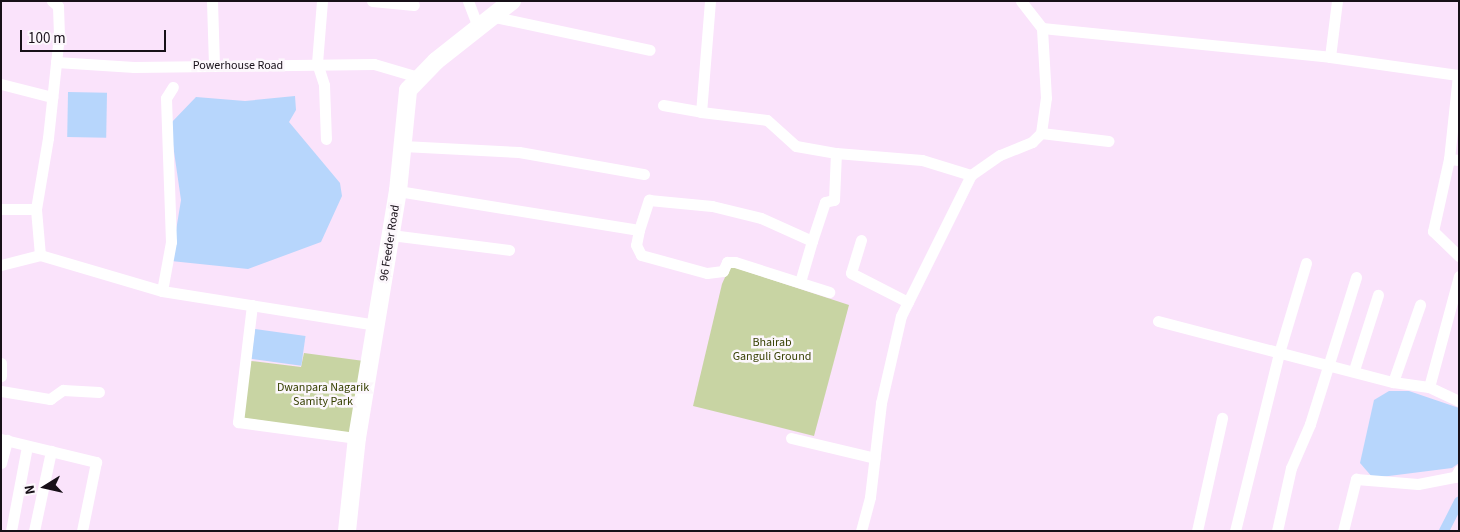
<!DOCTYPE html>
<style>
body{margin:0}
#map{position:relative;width:1460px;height:532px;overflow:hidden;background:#fae3fb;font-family:"Source Sans 3",sans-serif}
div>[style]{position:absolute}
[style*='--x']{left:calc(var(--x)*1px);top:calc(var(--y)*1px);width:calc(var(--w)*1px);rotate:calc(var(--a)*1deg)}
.green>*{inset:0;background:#c8d4a3}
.water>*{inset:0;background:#b7d6fc;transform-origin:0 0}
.canal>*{height:10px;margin:-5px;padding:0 5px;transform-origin:5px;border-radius:5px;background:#b7d6fc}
.minor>*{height:11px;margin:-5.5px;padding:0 5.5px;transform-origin:5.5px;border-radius:5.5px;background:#fff}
.primary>*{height:18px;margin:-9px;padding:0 9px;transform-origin:9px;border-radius:9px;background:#fff}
span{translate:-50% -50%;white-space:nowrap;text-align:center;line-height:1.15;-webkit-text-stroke:5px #fcf7fc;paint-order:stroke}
.street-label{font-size:12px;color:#171018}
.park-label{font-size:12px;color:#374103}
.frame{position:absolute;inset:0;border:2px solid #171018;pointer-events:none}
.north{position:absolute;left:20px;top:462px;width:50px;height:50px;-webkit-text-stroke:4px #fcf7fc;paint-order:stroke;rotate:260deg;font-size:14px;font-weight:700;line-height:20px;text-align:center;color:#171018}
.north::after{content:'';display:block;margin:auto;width:18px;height:22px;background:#171018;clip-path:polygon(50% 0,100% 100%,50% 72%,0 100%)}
.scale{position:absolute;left:20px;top:30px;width:146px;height:22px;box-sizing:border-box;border:2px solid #171018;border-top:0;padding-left:6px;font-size:15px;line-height:18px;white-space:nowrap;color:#171018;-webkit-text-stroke:4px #fcf7fc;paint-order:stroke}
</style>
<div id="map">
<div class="green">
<div style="clip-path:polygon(730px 266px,849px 305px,814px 436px,693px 406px,722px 284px)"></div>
<div style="clip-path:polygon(304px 353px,364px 361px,352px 434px,243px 418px,251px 361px,301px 367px)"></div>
</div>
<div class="water">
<div style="left:68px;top:92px;width:39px;height:45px;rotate:1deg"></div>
<div style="clip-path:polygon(295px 96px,296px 110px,289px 122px,340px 183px,342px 196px,321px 242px,248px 269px,171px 261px,181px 200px,170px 124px,196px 97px,245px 101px)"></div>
<div style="left:255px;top:329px;width:51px;height:30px;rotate:8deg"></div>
<div style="clip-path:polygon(1389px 391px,1409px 391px,1459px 408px,1459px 463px,1452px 468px,1373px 478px,1360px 463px,1374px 400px)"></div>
</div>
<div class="canal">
<div style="--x:1444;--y:531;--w:33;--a:-63"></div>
</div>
<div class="minor">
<div style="--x:212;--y:1;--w:65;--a:88.2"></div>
<div style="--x:322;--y:1;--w:62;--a:94.6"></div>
<div style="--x:317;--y:63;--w:23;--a:72"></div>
<div style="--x:324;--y:85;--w:54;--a:87.9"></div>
<div style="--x:372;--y:1;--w:42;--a:5.4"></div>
<div style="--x:468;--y:1;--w:30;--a:69"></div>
<div style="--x:710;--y:1;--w:111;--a:94.6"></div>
<div style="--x:701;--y:112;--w:66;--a:6.9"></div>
<div style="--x:767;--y:120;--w:39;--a:42"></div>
<div style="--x:796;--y:146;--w:41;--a:9.9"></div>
<div style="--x:836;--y:153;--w:86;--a:4.7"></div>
<div style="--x:922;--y:160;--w:51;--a:17"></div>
<div style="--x:495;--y:17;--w:158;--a:12"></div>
<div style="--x:1042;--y:28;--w:289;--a:5.7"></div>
<div style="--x:1330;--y:57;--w:56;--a:-82.9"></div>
<div style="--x:1330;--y:57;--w:129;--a:8"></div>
<div style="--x:1458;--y:75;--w:84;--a:96.1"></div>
<div style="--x:1449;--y:159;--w:10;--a:6"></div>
<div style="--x:56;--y:62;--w:78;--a:3.7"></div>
<div style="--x:134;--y:67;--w:240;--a:-0.7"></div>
<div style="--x:374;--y:64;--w:46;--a:16.5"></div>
<div style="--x:1;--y:84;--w:53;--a:14.3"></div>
<div style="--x:663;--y:105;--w:39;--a:10"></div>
<div style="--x:1041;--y:133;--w:68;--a:6.7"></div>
<div style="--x:403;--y:146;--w:116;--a:3"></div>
<div style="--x:519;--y:152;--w:127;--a:10"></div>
<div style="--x:1449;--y:159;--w:74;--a:102.5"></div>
<div style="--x:1433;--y:231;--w:36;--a:44"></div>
<div style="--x:398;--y:191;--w:244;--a:9.2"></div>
<div style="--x:639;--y:230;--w:15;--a:101"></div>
<div style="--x:636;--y:245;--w:11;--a:63"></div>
<div style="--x:641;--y:255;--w:68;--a:15.3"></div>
<div style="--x:707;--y:273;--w:16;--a:-7"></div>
<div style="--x:723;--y:271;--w:10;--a:-66"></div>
<div style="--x:727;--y:262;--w:8;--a:0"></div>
<div style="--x:735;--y:262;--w:99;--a:17.7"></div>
<div style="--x:1;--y:209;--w:35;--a:0"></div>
<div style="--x:639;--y:230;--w:32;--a:-72"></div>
<div style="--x:649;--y:200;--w:63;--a:5.4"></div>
<div style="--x:712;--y:206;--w:50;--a:13.8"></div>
<div style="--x:761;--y:218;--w:56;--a:24.3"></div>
<div style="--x:812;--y:241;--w:43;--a:106.3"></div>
<div style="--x:391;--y:235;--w:119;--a:7.2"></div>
<div style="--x:861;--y:240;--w:34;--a:107"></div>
<div style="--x:851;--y:273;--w:64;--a:27"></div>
<div style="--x:812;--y:241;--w:41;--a:-71.6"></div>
<div style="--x:825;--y:202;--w:9;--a:-13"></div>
<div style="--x:834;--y:200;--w:47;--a:-87.6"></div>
<div style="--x:40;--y:255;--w:127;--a:16.4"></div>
<div style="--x:162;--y:291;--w:217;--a:9"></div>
<div style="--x:1;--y:265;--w:40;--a:-14.4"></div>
<div style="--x:40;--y:255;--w:46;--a:-95"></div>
<div style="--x:36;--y:209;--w:72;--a:-80.4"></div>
<div style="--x:48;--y:138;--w:104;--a:-83.9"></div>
<div style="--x:59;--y:35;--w:29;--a:-92"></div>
<div style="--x:58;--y:6;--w:8;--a:-140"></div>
<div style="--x:1459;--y:276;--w:115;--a:105.1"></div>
<div style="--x:1429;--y:387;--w:33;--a:25"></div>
<div style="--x:162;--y:291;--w:50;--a:-79.6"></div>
<div style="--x:171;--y:242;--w:144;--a:-92"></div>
<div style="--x:166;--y:98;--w:13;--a:-58"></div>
<div style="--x:252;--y:305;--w:118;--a:96.8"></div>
<div style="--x:238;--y:422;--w:120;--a:7.7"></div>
<div style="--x:1158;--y:321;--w:243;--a:14.6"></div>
<div style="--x:1393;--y:382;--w:36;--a:8"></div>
<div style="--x:1;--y:363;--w:13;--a:90"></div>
<div style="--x:1354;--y:370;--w:79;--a:-72.3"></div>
<div style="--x:1393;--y:382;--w:82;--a:-70.7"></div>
<div style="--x:1;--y:391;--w:50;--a:9.3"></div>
<div style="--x:50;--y:399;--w:16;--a:-35"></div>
<div style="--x:63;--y:390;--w:36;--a:3"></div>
<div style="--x:791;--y:438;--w:86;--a:13.4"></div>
<div style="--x:1;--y:439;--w:98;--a:13.6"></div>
<div style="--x:96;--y:462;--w:70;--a:101.5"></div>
<div style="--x:1;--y:463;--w:24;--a:-75"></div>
<div style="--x:11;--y:531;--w:86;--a:-79.3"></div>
<div style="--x:34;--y:531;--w:82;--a:-78"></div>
<div style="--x:861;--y:531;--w:35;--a:-75"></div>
<div style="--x:870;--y:497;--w:95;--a:-83.3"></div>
<div style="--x:881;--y:403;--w:89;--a:-77.1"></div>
<div style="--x:901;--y:316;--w:157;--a:-63.6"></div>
<div style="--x:971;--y:175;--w:35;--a:-35"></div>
<div style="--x:1000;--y:155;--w:35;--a:-22"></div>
<div style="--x:1032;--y:142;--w:13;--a:-45"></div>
<div style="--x:1041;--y:133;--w:35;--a:-82"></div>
<div style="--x:1046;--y:98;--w:70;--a:-93.3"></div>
<div style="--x:1042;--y:28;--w:34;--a:-128"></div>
<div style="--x:1197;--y:531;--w:116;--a:-77.5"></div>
<div style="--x:1235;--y:531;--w:183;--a:-76.1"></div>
<div style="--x:1279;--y:353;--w:94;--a:-73.3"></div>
<div style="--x:1277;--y:531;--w:65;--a:-77.5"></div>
<div style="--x:1291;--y:468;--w:48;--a:-66.6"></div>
<div style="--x:1310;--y:424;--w:154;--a:-72.6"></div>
<div style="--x:1343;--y:531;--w:54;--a:-76"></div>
<div style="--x:1356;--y:479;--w:62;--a:4.6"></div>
<div style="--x:1418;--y:484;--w:38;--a:-11"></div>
<div style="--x:1455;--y:477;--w:8;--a:-60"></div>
</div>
<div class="primary">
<div style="--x:347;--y:531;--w:94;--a:-83.9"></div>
<div style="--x:357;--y:438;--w:250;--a:-80.6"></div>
<div style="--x:398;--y:191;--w:101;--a:-84.3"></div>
<div style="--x:408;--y:90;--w:40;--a:-46"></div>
<div style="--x:436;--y:61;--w:97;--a:-38.3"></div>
</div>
<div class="street-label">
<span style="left:238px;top:66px">Powerhouse Road</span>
<span style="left:390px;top:243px;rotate:-81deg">96 Feeder Road</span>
</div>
<div class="park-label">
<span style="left:772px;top:350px">Bhairab<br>Ganguli Ground</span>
<span style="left:323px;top:395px">Dwanpara Nagarik<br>Samity Park</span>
</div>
<div class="frame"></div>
<div class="north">N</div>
<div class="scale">100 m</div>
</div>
